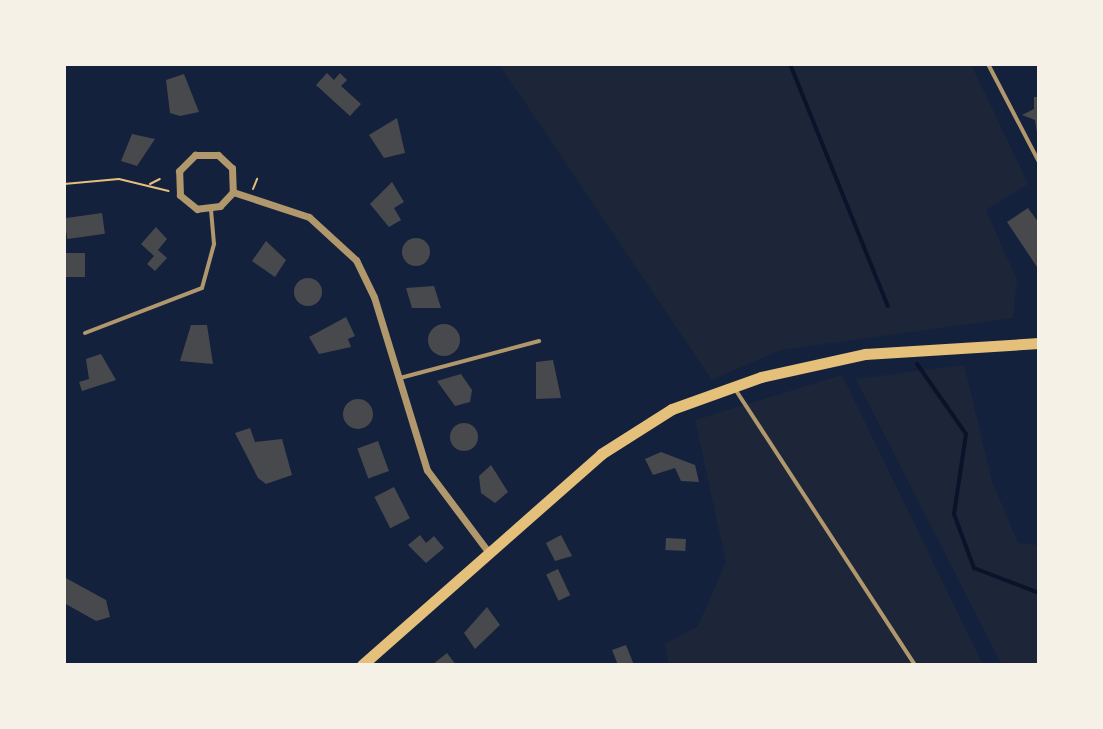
<!DOCTYPE html>
<style>
body{margin:0}
#map{position:relative;width:1103px;height:729px;overflow:hidden;background:#14213d;font-family:Roboto,sans-serif}
div>[style]{position:absolute}
[style*='--x']{left:calc(var(--x)*1px);top:calc(var(--y)*1px);width:calc(var(--w)*1px);rotate:calc(var(--a)*1deg)}
.green>*{inset:0;background:#1d2539}
.stream>*{height:4px;margin:-2px;padding:0 2px;transform-origin:2px;border-radius:2px;background:#0b132b}
.building>*{inset:0;background:#48494c;transform-origin:0 0}
.round{border-radius:50%}
.path>*{height:2px;margin:-1px;padding:0 1px;transform-origin:1px;border-radius:1px;background:#e5c07b}
.service>*{height:4px;margin:-2px;padding:0 2px;transform-origin:2px;border-radius:2px;background:#b1986c}
.minor>*{height:7px;margin:-3.5px;padding:0 3.5px;transform-origin:3.5px;border-radius:3.5px;background:#b1986c}
.secondary>*{height:11px;margin:-5.5px;padding:0 5.5px;transform-origin:5.5px;border-radius:5.5px;background:#e5c07b}
span{translate:-50% -50%;white-space:nowrap;text-align:center;line-height:1.15;-webkit-text-stroke:8px #f6f1e7;paint-order:stroke}
.frame{position:absolute;inset:0;border:66px solid #f6f1e7;pointer-events:none}
</style>
<div id="map">
<div class="green">
<div style="clip-path:polygon(499px 64px,971px 64px,1028px 184px,986px 210px,1017px 280px,1013px 318px,780px 350px,712px 380px)"></div>
<div style="clip-path:polygon(964px 365px,992px 481px,1018px 543px,1039px 545px,1039px 665px,1002px 665px,856px 379px)"></div>
<div style="clip-path:polygon(842px 375px,983px 665px,669px 665px,665px 644px,698px 626px,726px 562px,695px 420px)"></div>
</div>
<div class="stream">
<div style="--x:790;--y:64;--w:261;--a:68"></div>
<div style="--x:917;--y:364;--w:85;--a:55"></div>
<div style="--x:966;--y:434;--w:81;--a:98.5"></div>
<div style="--x:954;--y:514;--w:58;--a:69.7"></div>
<div style="--x:974;--y:568;--w:70;--a:21"></div>
</div>
<div class="building">
<div style="clip-path:polygon(327px 73px,334px 80px,340px 73px,347px 80px,341px 86px,361px 104px,350px 116px,316px 85px)"></div>
<div style="clip-path:polygon(184px 74px,199px 112px,180px 116px,170px 113px,166px 80px)"></div>
<div style="clip-path:polygon(1034px 97px,1039px 97px,1039px 146px,1035px 120px,1022px 115px,1034px 109px)"></div>
<div style="clip-path:polygon(397px 118px,405px 153px,384px 158px,369px 135px)"></div>
<div style="clip-path:polygon(132px 134px,155px 139px,137px 166px,121px 161px)"></div>
<div style="clip-path:polygon(392px 182px,404px 202px,394px 208px,401px 220px,389px 227px,370px 204px)"></div>
<div style="clip-path:polygon(1028px 208px,1039px 223px,1039px 270px,1007px 222px)"></div>
<div style="left:102px;top:213px;width:21px;height:38px;rotate:82deg"></div>
<div style="clip-path:polygon(156px 227px,167px 239px,158px 250px,167px 258px,155px 271px,147px 264px,154px 256px,141px 244px)"></div>
<div class="round" style="left:402px;top:238px;width:28px;height:28px"></div>
<div style="clip-path:polygon(266px 241px,286px 260px,275px 277px,252px 261px)"></div>
<div style="left:66px;top:253px;width:19px;height:24px"></div>
<div class="round" style="left:294px;top:278px;width:28px;height:28px"></div>
<div style="clip-path:polygon(434px 286px,441px 308px,412px 308px,406px 288px)"></div>
<div style="clip-path:polygon(346px 317px,355px 336px,348px 339px,351px 347px,319px 354px,309px 337px)"></div>
<div class="round" style="left:428px;top:324px;width:32px;height:32px"></div>
<div style="clip-path:polygon(191px 325px,207px 325px,213px 364px,180px 361px)"></div>
<div style="clip-path:polygon(101px 354px,116px 380px,82px 391px,79px 382px,89px 379px,86px 359px)"></div>
<div style="clip-path:polygon(553px 360px,561px 398px,536px 399px,536px 362px)"></div>
<div style="clip-path:polygon(461px 374px,472px 390px,470px 402px,455px 406px,437px 381px)"></div>
<div class="round" style="left:343px;top:399px;width:30px;height:30px"></div>
<div class="round" style="left:450px;top:423px;width:28px;height:28px"></div>
<div style="clip-path:polygon(250px 428px,255px 442px,282px 439px,292px 475px,266px 484px,258px 478px,235px 433px)"></div>
<div style="left:378px;top:441px;width:32px;height:22px;rotate:70deg"></div>
<div style="clip-path:polygon(661px 452px,695px 465px,699px 482px,681px 481px,675px 468px,653px 475px,645px 459px)"></div>
<div style="clip-path:polygon(491px 465px,508px 492px,495px 503px,481px 493px,479px 476px)"></div>
<div style="left:394px;top:487px;width:35px;height:22px;rotate:63deg"></div>
<div style="clip-path:polygon(420px 535px,426px 543px,434px 536px,444px 548px,426px 563px,408px 545px)"></div>
<div style="clip-path:polygon(561px 535px,572px 556px,555px 561px,546px 543px)"></div>
<div style="left:666px;top:538px;width:20px;height:12px;rotate:3deg"></div>
<div style="left:558px;top:569px;width:29px;height:13px;rotate:65deg"></div>
<div style="clip-path:polygon(64px 577px,106px 600px,110px 617px,96px 621px,64px 603px)"></div>
<div style="clip-path:polygon(487px 607px,500px 625px,475px 649px,464px 633px)"></div>
<div style="clip-path:polygon(626px 645px,634px 665px,618px 665px,612px 650px)"></div>
<div style="clip-path:polygon(447px 653px,456px 665px,432px 665px)"></div>
</div>
<div class="path">
<div style="--x:64;--y:184;--w:55;--a:-5.2"></div>
<div style="--x:119;--y:179;--w:51;--a:13.5"></div>
<div style="--x:150;--y:184;--w:11;--a:-27"></div>
<div style="--x:253;--y:189;--w:11;--a:-68"></div>
</div>
<div class="service">
<div style="--x:988;--y:64;--w:110;--a:62.5"></div>
<div style="--x:85;--y:333;--w:125;--a:-21"></div>
<div style="--x:202;--y:288;--w:46;--a:-74.7"></div>
<div style="--x:214;--y:244;--w:34;--a:-95"></div>
<div style="--x:400;--y:378;--w:144;--a:-14.9"></div>
<div style="--x:735;--y:389;--w:330;--a:56.9"></div>
</div>
<div class="minor">
<div style="--x:233;--y:192;--w:19;--a:133"></div>
<div style="--x:220;--y:206;--w:23;--a:173"></div>
<div style="--x:197;--y:209;--w:22;--a:-141"></div>
<div style="--x:180;--y:195;--w:24;--a:-92"></div>
<div style="--x:179;--y:171;--w:23;--a:-45"></div>
<div style="--x:195;--y:155;--w:23;--a:0"></div>
<div style="--x:218;--y:155;--w:19;--a:43"></div>
<div style="--x:232;--y:168;--w:24;--a:88"></div>
<div style="--x:233;--y:192;--w:80;--a:18.2"></div>
<div style="--x:309;--y:217;--w:64;--a:42.5"></div>
<div style="--x:356;--y:260;--w:41;--a:64.1"></div>
<div style="--x:374;--y:297;--w:181;--a:73"></div>
<div style="--x:427;--y:470;--w:104;--a:53.2"></div>
</div>
<div class="secondary">
<div style="--x:362;--y:665;--w:319;--a:-41.4"></div>
<div style="--x:601;--y:454;--w:84;--a:-32.4"></div>
<div style="--x:672;--y:409;--w:95;--a:-19.8"></div>
<div style="--x:761;--y:377;--w:107;--a:-12.5"></div>
<div style="--x:865;--y:354;--w:174;--a:-3.6"></div>
</div>
<div class="frame"></div>
</div>
